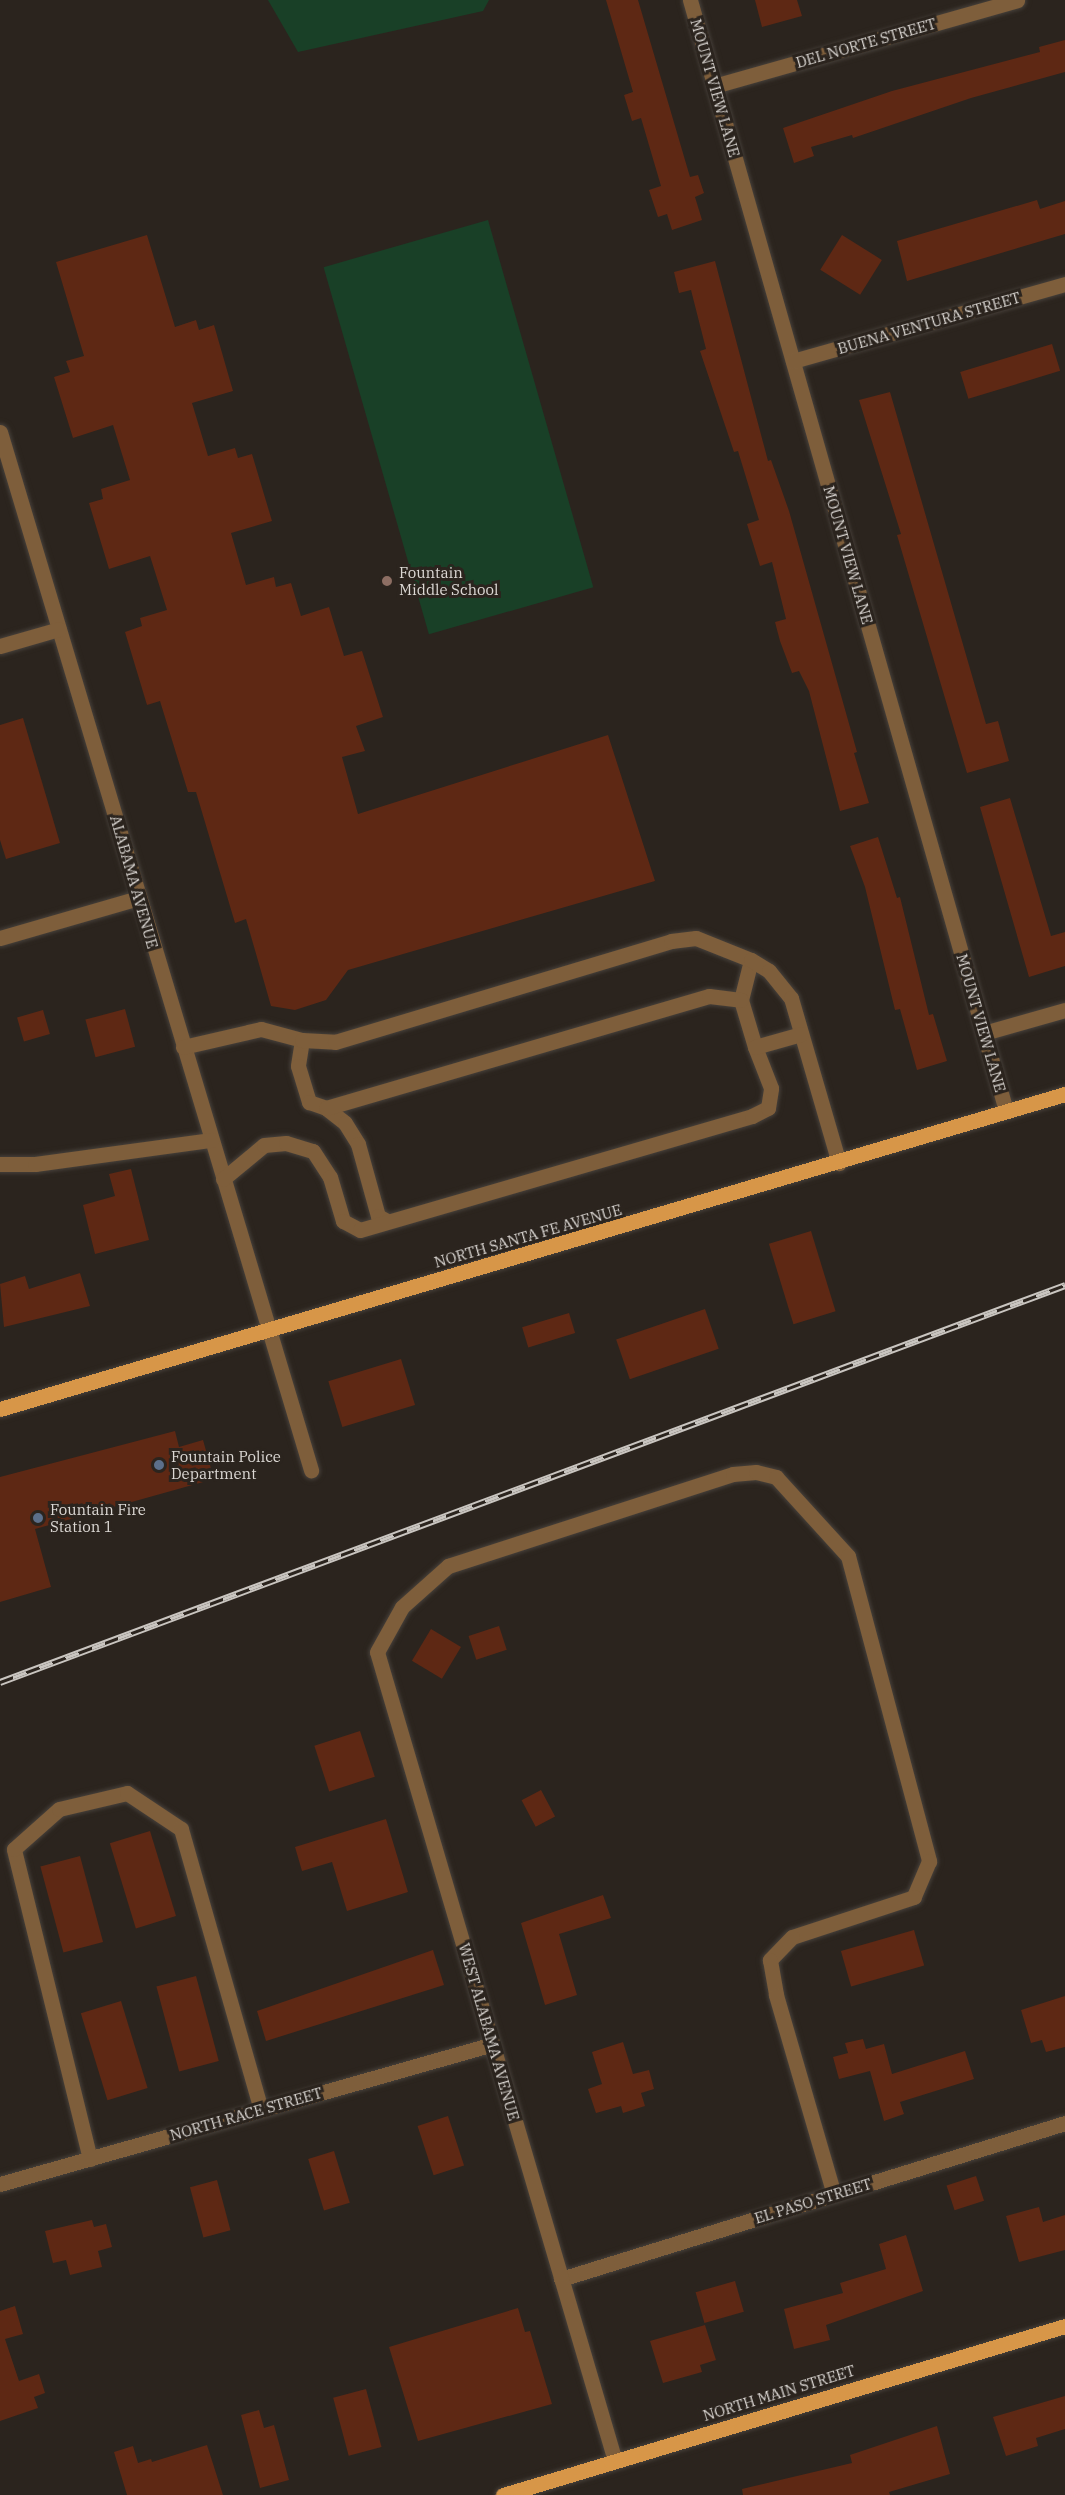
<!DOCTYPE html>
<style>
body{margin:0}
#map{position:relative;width:1065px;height:2495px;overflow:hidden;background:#2b241e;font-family:"IBM Plex Serif",serif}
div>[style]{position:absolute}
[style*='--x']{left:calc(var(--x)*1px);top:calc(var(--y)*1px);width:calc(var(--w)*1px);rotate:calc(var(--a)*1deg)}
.green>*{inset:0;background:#194027;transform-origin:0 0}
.building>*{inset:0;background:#5e2814;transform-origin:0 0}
.roads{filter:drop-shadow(0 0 2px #47413b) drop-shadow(0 0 2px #47413b)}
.minor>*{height:15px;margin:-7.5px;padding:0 7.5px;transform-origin:7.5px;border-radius:7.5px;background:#7e5e3b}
.major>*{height:15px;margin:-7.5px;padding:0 7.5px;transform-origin:7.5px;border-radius:7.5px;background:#d79648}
.rail>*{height:7px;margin-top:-3.5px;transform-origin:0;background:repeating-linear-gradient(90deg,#2b241e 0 14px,#c9c5c0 0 28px);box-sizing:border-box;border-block:2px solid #c9c5c0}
.dots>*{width:16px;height:16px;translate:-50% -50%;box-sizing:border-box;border:3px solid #2b241e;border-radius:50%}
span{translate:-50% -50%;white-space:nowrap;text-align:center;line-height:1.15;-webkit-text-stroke:6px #2b241e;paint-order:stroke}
.street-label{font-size:15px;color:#dcd8d4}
.poi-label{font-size:15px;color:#dcd8d4}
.left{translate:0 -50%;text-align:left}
</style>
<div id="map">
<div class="green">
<div style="clip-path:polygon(268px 0,489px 0,483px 11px,298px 52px)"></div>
<div style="left:488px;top:220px;width:382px;height:171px;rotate:74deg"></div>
</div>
<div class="building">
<div style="clip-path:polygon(606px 0,638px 0,690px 177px,698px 175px,704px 193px,695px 197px,702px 220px,672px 230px,667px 214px,658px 217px,649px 190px,661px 186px,641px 118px,632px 121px,624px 95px,633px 92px)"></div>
<div style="clip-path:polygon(755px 0,797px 0,802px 16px,762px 27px)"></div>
<div style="clip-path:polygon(1065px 40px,1065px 72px,971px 98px,853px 138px,852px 135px,811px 147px,814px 156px,794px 163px,783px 128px,892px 91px,1040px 52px,1039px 47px)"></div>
<div style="clip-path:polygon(1037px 200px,1040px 209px,1065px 201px,1065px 234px,907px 281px,897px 241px)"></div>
<div style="clip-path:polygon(147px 235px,175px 327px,196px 320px,199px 330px,214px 325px,233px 391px,192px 403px,208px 456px,235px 448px,238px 458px,252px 454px,272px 521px,231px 533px,246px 585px,274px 577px,276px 587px,291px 583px,301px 616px,329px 607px,344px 656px,362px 651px,383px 717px,356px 726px,365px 751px,342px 757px,358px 814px,608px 735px,655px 881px,348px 970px,326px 1000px,295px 1010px,271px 1006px,246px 919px,235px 923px,196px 792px,188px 792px,160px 701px,147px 705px,125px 632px,142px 626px,140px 618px,167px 610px,150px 556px,109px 569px,89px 503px,103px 499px,101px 489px,130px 480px,113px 425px,73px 438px,54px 377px,70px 372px,66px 361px,84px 356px,56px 262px)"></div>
<div style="left:842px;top:235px;width:47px;height:41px;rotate:32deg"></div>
<div style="clip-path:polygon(715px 261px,768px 461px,771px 460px,789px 511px,857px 752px,854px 753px,869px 803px,840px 811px,809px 691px,799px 671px,792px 673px,780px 641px,775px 622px,786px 619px,772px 562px,760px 566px,747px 524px,759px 520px,738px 451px,734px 452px,700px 351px,706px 349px,691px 290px,679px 293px,674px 272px)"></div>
<div style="left:1052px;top:344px;width:28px;height:96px;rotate:73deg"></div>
<div style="clip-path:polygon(890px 392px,986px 724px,998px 721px,1009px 761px,967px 773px,897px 535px,901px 534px,859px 400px)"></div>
<div style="clip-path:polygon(23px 718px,60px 843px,6px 859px,0 840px,0 725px)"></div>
<div style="clip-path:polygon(1010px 798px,1051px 936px,1065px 932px,1065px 966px,1029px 977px,980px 807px)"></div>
<div style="clip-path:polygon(878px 837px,897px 898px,900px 897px,929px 1015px,933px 1014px,947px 1061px,917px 1070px,900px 1009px,895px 1010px,865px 887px,850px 846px)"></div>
<div style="left:125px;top:1009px;width:39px;height:41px;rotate:75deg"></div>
<div style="left:43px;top:1010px;width:25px;height:27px;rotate:74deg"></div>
<div style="clip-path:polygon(131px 1169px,149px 1240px,95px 1254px,83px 1205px,115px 1196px,109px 1174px)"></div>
<div style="left:811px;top:1231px;width:84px;height:44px;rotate:73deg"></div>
<div style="clip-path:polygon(80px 1273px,90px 1306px,4px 1327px,0 1284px,25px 1276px,29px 1289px)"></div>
<div style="left:705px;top:1309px;width:42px;height:94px;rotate:71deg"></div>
<div style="left:569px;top:1313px;width:21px;height:49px;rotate:73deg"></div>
<div style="left:401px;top:1359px;width:48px;height:76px;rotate:73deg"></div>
<div style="clip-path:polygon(175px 1431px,179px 1447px,203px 1440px,214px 1479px,35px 1529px,51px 1587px,0 1602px,0 1477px)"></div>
<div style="left:499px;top:1626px;width:25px;height:32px;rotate:72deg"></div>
<div style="left:431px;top:1629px;width:35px;height:37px;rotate:31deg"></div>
<div style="left:360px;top:1731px;width:48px;height:48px;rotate:72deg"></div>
<div style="left:541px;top:1790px;width:30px;height:22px;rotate:62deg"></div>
<div style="clip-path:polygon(386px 1819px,408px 1892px,347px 1911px,332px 1862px,302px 1871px,295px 1847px)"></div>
<div style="left:150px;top:1831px;width:89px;height:42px;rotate:73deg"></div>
<div style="left:80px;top:1856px;width:89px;height:41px;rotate:75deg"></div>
<div style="clip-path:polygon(603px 1895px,611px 1918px,559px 1934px,577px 1995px,545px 2005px,521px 1923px)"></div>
<div style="left:914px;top:1930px;width:37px;height:76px;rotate:74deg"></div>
<div style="clip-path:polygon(433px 1950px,444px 1985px,266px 2041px,257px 2011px)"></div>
<div style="left:196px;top:1976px;width:88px;height:41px;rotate:75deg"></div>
<div style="clip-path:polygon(1065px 1996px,1065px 2047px,1046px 2052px,1042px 2040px,1031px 2043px,1021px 2010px)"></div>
<div style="left:121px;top:2001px;width:91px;height:42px;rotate:73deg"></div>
<div style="clip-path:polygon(863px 2039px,866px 2049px,884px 2044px,892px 2074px,965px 2051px,974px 2079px,900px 2102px,904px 2114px,884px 2121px,870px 2071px,839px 2079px,833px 2057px,848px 2053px,845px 2043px)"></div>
<div style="clip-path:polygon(623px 2042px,633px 2074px,649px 2070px,654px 2089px,641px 2093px,645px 2106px,623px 2113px,621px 2106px,596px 2113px,588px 2089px,602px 2084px,592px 2052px)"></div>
<div style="left:448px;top:2116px;width:52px;height:32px;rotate:72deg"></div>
<div style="left:334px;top:2151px;width:54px;height:27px;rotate:73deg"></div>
<div style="left:976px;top:2176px;width:26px;height:31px;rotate:72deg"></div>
<div style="left:217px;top:2180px;width:52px;height:28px;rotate:75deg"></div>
<div style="clip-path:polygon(1039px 2207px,1043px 2222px,1065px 2215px,1065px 2250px,1019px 2262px,1006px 2216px)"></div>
<div style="clip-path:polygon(92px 2220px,94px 2227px,106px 2224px,112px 2247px,98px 2251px,102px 2267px,70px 2275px,66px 2260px,53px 2263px,45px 2231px)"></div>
<div style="clip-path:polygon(906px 2235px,923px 2291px,826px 2325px,830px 2340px,794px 2349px,784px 2309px,843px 2293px,840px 2283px,886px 2269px,879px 2244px)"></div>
<div style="left:735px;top:2281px;width:32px;height:41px;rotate:74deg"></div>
<div style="clip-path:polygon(15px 2306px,23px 2334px,5px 2339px,19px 2381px,39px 2374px,45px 2393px,34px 2397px,38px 2408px,0 2421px,0 2311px)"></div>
<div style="clip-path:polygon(518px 2308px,525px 2332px,530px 2331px,552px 2404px,418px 2441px,389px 2347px)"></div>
<div style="clip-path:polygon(705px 2325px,716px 2360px,700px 2365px,702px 2372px,663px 2383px,650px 2341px)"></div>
<div style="left:366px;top:2389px;width:60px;height:34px;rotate:75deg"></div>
<div style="clip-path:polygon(1065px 2396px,1065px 2429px,1036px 2438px,1038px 2446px,1006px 2456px,993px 2417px)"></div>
<div style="clip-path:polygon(259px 2410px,264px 2428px,274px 2425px,289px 2480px,260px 2488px,241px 2415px)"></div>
<div style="clip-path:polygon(937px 2426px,950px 2474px,889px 2492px,890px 2495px,743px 2495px,742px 2489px,852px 2463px,850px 2455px)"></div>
<div style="clip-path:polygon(207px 2445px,223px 2495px,127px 2495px,114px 2452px,133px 2446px,138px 2463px,151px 2459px,152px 2462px)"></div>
</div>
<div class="roads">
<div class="minor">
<div style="--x:690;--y:0;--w:1155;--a:74.12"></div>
<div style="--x:714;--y:86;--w:315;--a:-15.8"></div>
<div style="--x:793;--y:361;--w:283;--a:-15.8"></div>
<div style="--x:0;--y:432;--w:1084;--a:73.32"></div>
<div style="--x:0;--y:646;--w:61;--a:-16.1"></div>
<div style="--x:0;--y:938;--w:145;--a:-16.1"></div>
<div style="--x:751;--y:960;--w:41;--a:104"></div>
<div style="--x:741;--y:1000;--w:49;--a:73.4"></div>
<div style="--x:984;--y:1033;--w:84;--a:-15.9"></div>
<div style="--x:302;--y:1040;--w:26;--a:99"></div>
<div style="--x:298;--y:1066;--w:38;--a:73"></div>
<div style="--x:309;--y:1102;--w:18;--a:19"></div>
<div style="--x:326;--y:1108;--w:24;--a:38"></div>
<div style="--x:345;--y:1123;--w:25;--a:58"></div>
<div style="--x:358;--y:1144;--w:75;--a:74.5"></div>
<div style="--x:378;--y:1216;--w:10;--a:29"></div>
<div style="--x:183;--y:1047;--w:80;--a:-13"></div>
<div style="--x:261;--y:1029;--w:42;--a:15"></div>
<div style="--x:302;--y:1040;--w:33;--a:3"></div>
<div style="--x:335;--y:1042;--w:351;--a:-16.7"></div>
<div style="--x:671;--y:941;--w:25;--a:-7"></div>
<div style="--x:696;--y:938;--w:59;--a:21.8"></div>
<div style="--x:751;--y:960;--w:21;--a:31"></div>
<div style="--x:769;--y:971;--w:35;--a:51"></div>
<div style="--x:791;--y:998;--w:172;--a:73.8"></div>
<div style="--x:326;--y:1108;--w:399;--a:-16.3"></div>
<div style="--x:709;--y:996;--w:32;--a:7"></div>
<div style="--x:0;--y:1164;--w:35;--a:0"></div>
<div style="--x:35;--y:1164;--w:178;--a:-7.8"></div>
<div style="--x:223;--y:1179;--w:53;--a:-39.7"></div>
<div style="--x:264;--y:1145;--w:22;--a:-5"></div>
<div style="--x:286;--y:1143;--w:28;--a:17"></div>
<div style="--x:313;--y:1151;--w:31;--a:57"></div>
<div style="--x:330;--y:1177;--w:46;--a:73.5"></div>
<div style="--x:343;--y:1221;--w:19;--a:28"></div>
<div style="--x:360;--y:1230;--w:408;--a:-16.2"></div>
<div style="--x:752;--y:1116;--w:18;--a:-27"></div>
<div style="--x:768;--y:1108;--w:20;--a:-81"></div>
<div style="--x:771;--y:1088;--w:44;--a:-111.3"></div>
<div style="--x:755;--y:1047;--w:48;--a:-15.8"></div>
<div style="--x:90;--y:2159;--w:319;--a:-103.8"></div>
<div style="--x:14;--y:1849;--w:60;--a:-41.6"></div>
<div style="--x:59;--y:1809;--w:70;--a:-13.2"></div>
<div style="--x:127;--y:1793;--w:65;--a:33.7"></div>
<div style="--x:181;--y:1829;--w:292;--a:74.1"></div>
<div style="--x:0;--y:2184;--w:512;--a:-15.85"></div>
<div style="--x:561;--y:2279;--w:528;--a:-17.2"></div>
<div style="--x:615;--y:2461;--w:843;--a:-106.39"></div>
<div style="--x:377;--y:1652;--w:51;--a:-60.9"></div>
<div style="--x:402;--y:1607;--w:62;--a:-41.7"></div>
<div style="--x:448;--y:1566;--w:299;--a:-17.9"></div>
<div style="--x:733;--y:1474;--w:23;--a:-5"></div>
<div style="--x:756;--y:1472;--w:21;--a:14"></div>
<div style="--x:776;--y:1477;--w:107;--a:47.7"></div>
<div style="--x:848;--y:1556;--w:316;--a:75.1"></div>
<div style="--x:929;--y:1861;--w:39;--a:113"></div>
<div style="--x:914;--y:1897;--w:128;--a:161.8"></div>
<div style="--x:792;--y:1937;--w:32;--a:134"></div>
<div style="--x:770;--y:1960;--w:36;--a:80"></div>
<div style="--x:776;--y:1995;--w:207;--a:73.8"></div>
</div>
<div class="major">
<div style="--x:0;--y:1409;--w:1111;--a:-16.48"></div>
<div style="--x:503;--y:2495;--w:587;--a:-16.74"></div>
</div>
</div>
<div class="rail">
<div style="--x:0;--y:1682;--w:1137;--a:-20.44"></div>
</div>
<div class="dots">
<div style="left:387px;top:581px;background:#8d6e63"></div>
<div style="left:159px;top:1465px;background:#5c6f8a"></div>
<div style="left:38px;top:1518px;background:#5c6f8a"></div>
</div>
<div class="street-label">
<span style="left:866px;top:43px;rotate:-16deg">DEL NORTE STREET</span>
<span style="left:715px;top:88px;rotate:74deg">MOUNT VIEW LANE</span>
<span style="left:929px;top:323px;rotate:-16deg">BUENA VENTURA STREET</span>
<span style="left:848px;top:555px;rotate:74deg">MOUNT VIEW LANE</span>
<span style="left:134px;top:882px;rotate:74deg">ALABAMA AVENUE</span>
<span style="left:981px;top:1023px;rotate:74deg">MOUNT VIEW LANE</span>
<span style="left:528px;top:1236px;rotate:-16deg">NORTH SANTA FE AVENUE</span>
<span style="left:489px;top:2032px;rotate:74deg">WEST ALABAMA AVENUE</span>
<span style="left:246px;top:2114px;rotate:-16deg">NORTH RACE STREET</span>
<span style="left:813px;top:2201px;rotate:-17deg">EL PASO STREET</span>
<span style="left:779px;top:2393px;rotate:-17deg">NORTH MAIN STREET</span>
</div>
<div class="poi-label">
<span class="left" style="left:399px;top:581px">Fountain<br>Middle School</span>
<span class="left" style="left:171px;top:1465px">Fountain Police<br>Department</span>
<span class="left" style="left:50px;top:1518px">Fountain Fire<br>Station 1</span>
</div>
</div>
